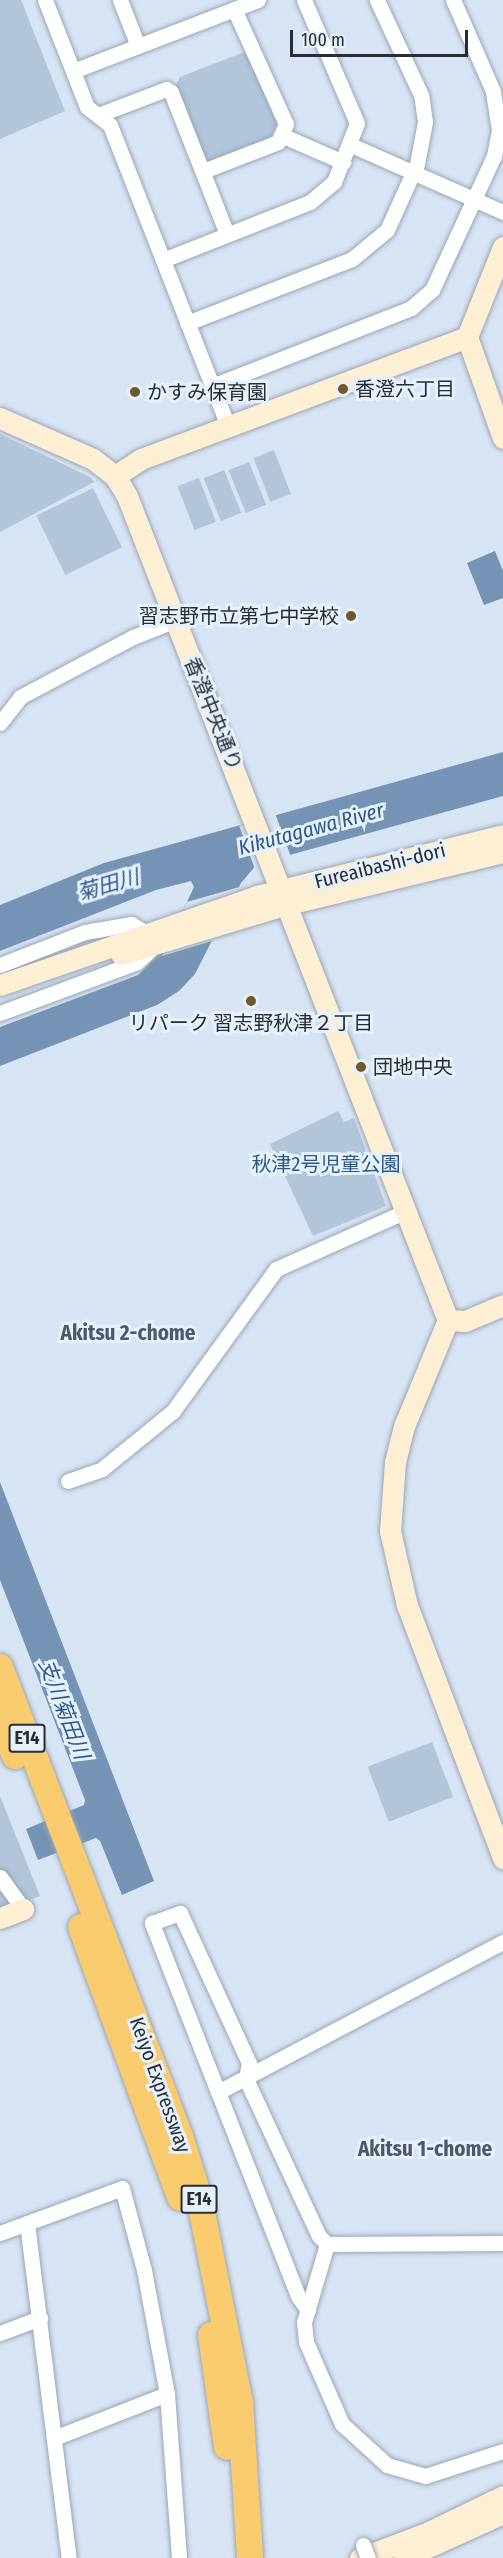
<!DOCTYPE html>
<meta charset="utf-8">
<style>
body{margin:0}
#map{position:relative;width:503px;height:2558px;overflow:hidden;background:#d7e4f4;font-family:"Fira Sans Condensed","Noto Sans JP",sans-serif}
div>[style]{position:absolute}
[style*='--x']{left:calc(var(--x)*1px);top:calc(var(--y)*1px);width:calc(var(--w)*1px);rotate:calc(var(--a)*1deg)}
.green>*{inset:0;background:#b2c5da;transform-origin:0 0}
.water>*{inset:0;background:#7593b4}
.pier>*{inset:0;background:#d7e4f4;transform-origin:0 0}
.roads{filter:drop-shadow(0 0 2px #99a6b5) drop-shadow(0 0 2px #99a6b5)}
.street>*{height:15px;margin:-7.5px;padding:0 7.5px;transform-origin:7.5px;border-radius:7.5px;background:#fff}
.secondary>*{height:21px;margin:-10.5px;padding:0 10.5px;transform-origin:10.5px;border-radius:10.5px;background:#fdefd4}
.highway>*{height:26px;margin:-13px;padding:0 13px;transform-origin:13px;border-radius:13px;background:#f8cb6f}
.bridges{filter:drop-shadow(0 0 2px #99a6b5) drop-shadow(0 0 2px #99a6b5)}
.street-bridge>*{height:15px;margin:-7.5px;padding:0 7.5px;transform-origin:7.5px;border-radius:7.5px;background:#fff}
.dots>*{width:16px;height:16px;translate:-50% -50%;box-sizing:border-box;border:3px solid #e6f1fe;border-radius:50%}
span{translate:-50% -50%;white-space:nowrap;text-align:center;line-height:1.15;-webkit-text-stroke:6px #e6f1fe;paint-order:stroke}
.shield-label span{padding:2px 4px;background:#e6f1fe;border:2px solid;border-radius:4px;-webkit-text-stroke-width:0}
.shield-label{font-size:18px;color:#282d33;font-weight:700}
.poi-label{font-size:20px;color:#282d33}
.left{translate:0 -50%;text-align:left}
.right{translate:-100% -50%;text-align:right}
.street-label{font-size:20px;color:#282d33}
.park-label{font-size:20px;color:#2d5987}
.water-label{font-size:21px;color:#2d5a88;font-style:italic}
.neighbourhood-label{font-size:21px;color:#4e5966;font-weight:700}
.scale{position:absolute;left:290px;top:30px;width:178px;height:27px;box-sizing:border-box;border:3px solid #282d33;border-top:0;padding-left:8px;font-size:18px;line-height:21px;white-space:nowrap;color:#282d33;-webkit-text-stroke:4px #e6f1fe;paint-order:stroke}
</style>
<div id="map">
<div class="green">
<div style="clip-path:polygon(0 0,21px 0,65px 111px,0 139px)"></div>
<div style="clip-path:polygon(247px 51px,277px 124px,271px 138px,207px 163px,176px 85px,180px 77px)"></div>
<div style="clip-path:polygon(0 434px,90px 477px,94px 482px,0 532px)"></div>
<div style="left:274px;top:450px;width:47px;height:22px;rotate:69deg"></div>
<div style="left:249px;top:462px;width:46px;height:22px;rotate:68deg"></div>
<div style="left:224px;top:470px;width:46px;height:22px;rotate:68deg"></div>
<div style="left:199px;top:478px;width:47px;height:23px;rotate:69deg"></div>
<div style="left:93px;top:488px;width:66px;height:63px;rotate:64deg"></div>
<div style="clip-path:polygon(338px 1111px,344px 1122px,354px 1118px,386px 1206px,313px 1236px,270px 1144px)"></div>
<div style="left:432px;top:1742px;width:59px;height:69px;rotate:69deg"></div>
<div style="clip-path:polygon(0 1796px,40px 1896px,0 1911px)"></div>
</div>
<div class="water">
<div style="clip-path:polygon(495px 551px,503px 571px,503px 598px,484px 605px,467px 563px)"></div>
<div style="clip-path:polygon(503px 752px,503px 796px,257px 864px,241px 883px,195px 974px,179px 991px,157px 1005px,0 1066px,0 1027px,138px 975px,166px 947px,194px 887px,191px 881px,156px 890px,0 951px,0 905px,104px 863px)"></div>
<div style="clip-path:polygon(0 1482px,154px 1881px,122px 1895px,100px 1841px,96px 1838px,38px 1860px,26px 1829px,84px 1805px,85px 1800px,0 1580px)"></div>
</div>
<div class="pier">
<div style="left:275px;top:813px;width:47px;height:38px;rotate:70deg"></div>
<div style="clip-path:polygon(243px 886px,218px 939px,162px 956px,187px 902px)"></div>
</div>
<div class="roads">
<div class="street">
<div style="--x:45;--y:0;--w:115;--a:68.6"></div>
<div style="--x:87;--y:107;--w:29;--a:38"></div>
<div style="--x:110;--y:125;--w:323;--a:68.6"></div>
<div style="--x:120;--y:0;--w:49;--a:68.6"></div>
<div style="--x:73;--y:71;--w:198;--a:-21"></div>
<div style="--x:98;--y:115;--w:73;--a:-20.9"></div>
<div style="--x:166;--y:89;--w:6;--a:31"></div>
<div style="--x:171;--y:92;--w:153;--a:68.5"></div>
<div style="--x:281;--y:135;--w:68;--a:23.5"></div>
<div style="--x:351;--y:145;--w:166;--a:23.8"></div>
<div style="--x:203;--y:171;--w:80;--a:-21.1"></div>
<div style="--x:278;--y:142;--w:20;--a:-66"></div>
<div style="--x:286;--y:124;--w:126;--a:-114.3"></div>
<div style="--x:163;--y:260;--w:158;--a:-21.5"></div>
<div style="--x:310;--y:202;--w:31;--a:-40"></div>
<div style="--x:334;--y:182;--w:63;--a:-68.7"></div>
<div style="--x:357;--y:123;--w:134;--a:-113.3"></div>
<div style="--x:187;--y:323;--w:177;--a:-21.2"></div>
<div style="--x:352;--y:259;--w:45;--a:-39.6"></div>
<div style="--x:387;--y:230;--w:72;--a:-65.6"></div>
<div style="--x:417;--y:164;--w:43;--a:-79.2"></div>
<div style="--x:425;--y:122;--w:27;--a:-98"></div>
<div style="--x:421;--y:95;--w:105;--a:-114.9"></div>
<div style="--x:212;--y:386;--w:214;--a:-21.4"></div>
<div style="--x:411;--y:308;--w:28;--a:-41"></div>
<div style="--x:432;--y:290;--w:148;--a:-65.2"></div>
<div style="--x:494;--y:156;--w:26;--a:-79"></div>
<div style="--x:499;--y:130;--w:39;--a:-99"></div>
<div style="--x:493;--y:91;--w:99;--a:-113.7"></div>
<div style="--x:0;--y:723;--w:33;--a:-52"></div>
<div style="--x:20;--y:697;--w:128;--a:-28"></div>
<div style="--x:133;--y:637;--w:46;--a:-21.6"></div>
<div style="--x:0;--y:965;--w:91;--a:-21.2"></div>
<div style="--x:85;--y:932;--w:47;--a:-9.9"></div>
<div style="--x:131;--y:924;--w:16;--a:30"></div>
<div style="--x:0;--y:1013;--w:146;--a:-20.4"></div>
<div style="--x:137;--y:962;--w:22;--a:-43"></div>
<div style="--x:68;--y:1481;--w:36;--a:-19"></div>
<div style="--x:102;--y:1469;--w:92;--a:-39.2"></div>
<div style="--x:173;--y:1411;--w:175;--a:-54"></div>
<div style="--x:276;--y:1269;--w:140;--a:-24"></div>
<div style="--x:0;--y:1877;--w:39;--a:54"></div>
<div style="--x:218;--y:2092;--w:322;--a:-27.8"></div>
<div style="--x:27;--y:2223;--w:338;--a:82.9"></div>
<div style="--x:0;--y:2233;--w:130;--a:-20.2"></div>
<div style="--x:122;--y:2188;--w:85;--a:75"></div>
<div style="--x:144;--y:2270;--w:126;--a:79.5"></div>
<div style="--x:167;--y:2394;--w:164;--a:85.8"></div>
<div style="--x:327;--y:2244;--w:81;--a:106.4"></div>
<div style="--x:304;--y:2322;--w:20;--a:84"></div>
<div style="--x:306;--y:2342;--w:90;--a:66.3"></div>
<div style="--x:342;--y:2424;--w:61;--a:42.3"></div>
<div style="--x:387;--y:2465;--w:40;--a:16"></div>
<div style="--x:425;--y:2476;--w:82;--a:-17.8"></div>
<div style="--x:308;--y:2310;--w:17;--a:-126"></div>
<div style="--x:298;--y:2296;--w:401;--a:-111.4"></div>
<div style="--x:152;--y:1923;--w:30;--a:-20"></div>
<div style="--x:180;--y:1913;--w:165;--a:65.3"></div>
<div style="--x:249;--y:2063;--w:16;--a:101"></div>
<div style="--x:246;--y:2079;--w:173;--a:65.1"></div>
<div style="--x:319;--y:2236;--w:11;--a:45"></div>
<div style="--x:327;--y:2244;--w:176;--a:-0.3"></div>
<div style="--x:0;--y:2333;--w:43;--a:-20.6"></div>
<div style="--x:54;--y:2438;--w:121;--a:-21.3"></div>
</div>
<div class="secondary">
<div style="--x:503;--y:247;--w:97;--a:111.8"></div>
<div style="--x:467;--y:337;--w:107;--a:70.4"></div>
<div style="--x:0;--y:418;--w:102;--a:23.8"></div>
<div style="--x:93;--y:459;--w:28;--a:38"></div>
<div style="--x:115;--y:476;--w:23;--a:59"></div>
<div style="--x:127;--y:496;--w:884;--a:68.72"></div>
<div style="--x:448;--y:1320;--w:115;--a:112.5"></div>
<div style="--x:404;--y:1426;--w:37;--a:104"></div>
<div style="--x:395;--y:1462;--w:69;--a:94.1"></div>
<div style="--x:390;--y:1531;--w:76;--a:77.1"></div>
<div style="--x:407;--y:1605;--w:271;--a:69.2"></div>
<div style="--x:115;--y:476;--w:31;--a:-33"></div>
<div style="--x:141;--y:459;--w:348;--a:-20.5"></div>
<div style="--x:121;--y:954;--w:174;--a:-16.7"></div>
<div style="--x:288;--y:904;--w:221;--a:-13.6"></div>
<div style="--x:0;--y:985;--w:272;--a:-19.1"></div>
<div style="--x:257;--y:896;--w:253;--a:-13.9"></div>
<div style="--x:448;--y:1320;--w:17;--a:3"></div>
<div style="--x:465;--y:1321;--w:41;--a:-22.8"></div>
<div style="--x:0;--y:1918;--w:25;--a:-21"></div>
<div style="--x:360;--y:2558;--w:74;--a:-20.6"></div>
<div style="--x:429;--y:2532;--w:82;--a:-25.9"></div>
<div style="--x:404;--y:2558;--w:109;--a:-24.4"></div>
</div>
<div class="highway">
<div style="--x:0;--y:1667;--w:502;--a:69"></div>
<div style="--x:180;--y:2136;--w:64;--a:72.7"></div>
<div style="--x:199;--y:2197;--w:209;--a:78.7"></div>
<div style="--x:240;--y:2402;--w:156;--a:86.3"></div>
<div style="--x:0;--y:1717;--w:42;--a:69"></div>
<div style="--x:81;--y:1927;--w:288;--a:69.9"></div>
<div style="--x:211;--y:2335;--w:113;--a:81.9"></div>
</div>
</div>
<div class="bridges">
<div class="street-bridge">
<div style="--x:363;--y:2545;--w:14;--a:69"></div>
</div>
</div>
<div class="dots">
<div style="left:343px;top:389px;background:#705929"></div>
<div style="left:135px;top:392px;background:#705929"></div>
<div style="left:351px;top:616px;background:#705929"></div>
<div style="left:251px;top:1001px;background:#705929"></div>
<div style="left:361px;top:1067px;background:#705929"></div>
</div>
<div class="shield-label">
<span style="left:27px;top:1738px">E14</span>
<span style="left:199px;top:2199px">E14</span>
</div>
<div class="poi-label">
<span class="left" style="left:355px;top:389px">香澄六丁目</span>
<span class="left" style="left:147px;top:392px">かすみ保育園</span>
<span class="right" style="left:339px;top:616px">習志野市立第七中学校</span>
<span style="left:251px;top:1023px">リパーク 習志野秋津２丁目</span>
<span class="left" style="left:373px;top:1067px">団地中央</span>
</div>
<div class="street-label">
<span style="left:213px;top:714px;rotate:68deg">香澄中央通り</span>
<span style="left:380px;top:866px;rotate:-14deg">Fureaibashi-dori</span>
<span style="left:160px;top:2085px;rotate:70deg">Keiyo Expressway</span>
</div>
<div class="park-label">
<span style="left:326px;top:1164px">秋津2号児童公園</span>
</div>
<div class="water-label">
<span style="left:311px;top:829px;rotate:-15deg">Kikutagawa River</span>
<span style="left:108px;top:885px;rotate:-16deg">菊田川</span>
<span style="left:64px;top:1709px;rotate:69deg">支川菊田川</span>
</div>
<div class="neighbourhood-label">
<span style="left:128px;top:1333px">Akitsu 2-chome</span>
<span style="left:425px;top:2149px">Akitsu 1-chome</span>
</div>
<div class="scale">100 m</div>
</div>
